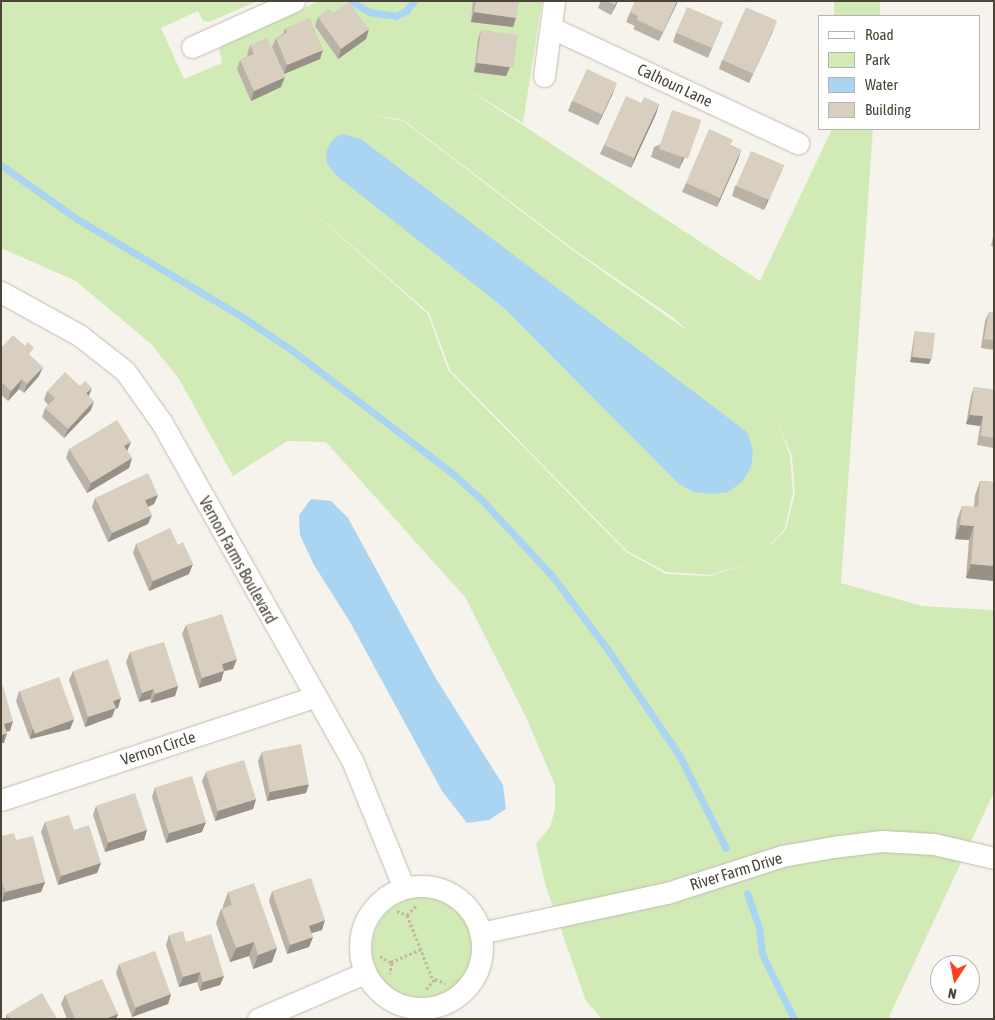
<!DOCTYPE html>
<style>
body{margin:0}
#map{position:relative;width:995px;height:1020px;overflow:hidden;background:#f6f3ec;font-family:"Asap Condensed",sans-serif}
div>[style]{position:absolute}
[style*='--x']{left:calc(var(--x)*1px);top:calc(var(--y)*1px);width:calc(var(--w)*1px);rotate:calc(var(--a)*1deg)}
.green>*{inset:0;background:#d2eab5;transform-origin:0 0}
.round{border-radius:50%}
.water>*{inset:0;background:#a9d4f2}
.stream>*{height:7px;margin:-3.5px;padding:0 3.5px;transform-origin:3.5px;border-radius:3.5px;background:#a9d4f2}
.path>*{height:3px;margin-top:-1.5px;transform-origin:0;background:repeating-linear-gradient(90deg,#c4b79f 0 2.5px,transparent 0 5px)}
.roads{filter:drop-shadow(0 0 1px #c2bbae) drop-shadow(0 0 1px #c2bbae)}
.minor>*{height:21px;margin:-10.5px;padding:0 10.5px;transform-origin:10.5px;border-radius:10.5px;background:#fff}
.minor>.ring{margin:-10.5px;padding:0;box-sizing:content-box;background:none;border:21px solid #fff;border-radius:50%}
.wall>*{inset:0;background:#bab2a6}
.shaded-wall>*{inset:0;background:#979187}
.building>*{inset:0;background:#d8cfc1;transform-origin:0 0}
span{translate:-50% -50%;white-space:nowrap;text-align:center;line-height:1.15;-webkit-text-stroke:4px #fff;paint-order:stroke}
.street-label{font-size:16px;color:#4b4439}
.frame{position:absolute;inset:0;border:2px solid #4b4439;pointer-events:none}
.legend{position:absolute;left:818px;top:15px;width:162px;height:115px;box-sizing:border-box;background:#fff;border:1px solid #b7b4b0;margin:0;padding:6px 9px;list-style:none;font-size:15px;color:#4b4439}
.legend li{display:flex;align-items:center;gap:10px;height:25px}
.legend b{width:25px;border:1px solid #b7b4b0}
.north{position:absolute;left:930px;top:955px;width:50px;height:50px;box-sizing:border-box;background:#fff;border:1px solid #b7b4b0;border-radius:50%;rotate:191deg;font-size:14px;font-weight:700;line-height:20px;text-align:center;color:#4b4439}
.north::after{content:'';display:block;margin:auto;width:18px;height:22px;background:#fc3f1d;clip-path:polygon(50% 0,100% 100%,50% 72%,0 100%)}
</style>
<div id="map">
<div class="green">
<div style="clip-path:polygon(evenodd,1px 1px,57px 1px,62px 4px,59px 1px,258px 1px,209px 22px,203px 21px,198px 11px,161px 28px,184px 79px,222px 63px,219px 47px,319px 1px,542px 1px,523px 123px,466px 88px,760px 281px,832px 129px,873px 129px,841px 583px,922px 606px,994px 610px,994px 792px,888px 1019px,602px 1019px,586px 1001px,546px 887px,536px 844px,550px 827px,555px 809px,555px 785px,526px 717px,465px 597px,326px 442px,287px 441px,233px 476px,179px 379px,151px 344px,76px 281px,1px 248px,1px 1px,362px 113px,403px 120px,576px 251px,674px 318px,688px 331px,575px 252px,403px 121px,362px 113px,1px 1px,282px 185px,429px 313px,450px 370px,627px 551px,666px 572px,711px 575px,757px 560px,711px 576px,666px 574px,626px 552px,448px 370px,428px 314px,282px 185px,1px 1px,776px 419px,792px 456px,795px 493px,786px 529px,762px 554px,785px 528px,793px 493px,790px 455px,776px 419px)"></div>
<div style="left:834px;top:1px;width:46px;height:15px"></div>
<div class="round" style="left:372px;top:897px;width:102px;height:102px"></div>
</div>
<div class="water">
<div style="clip-path:polygon(342px 134px,361px 139px,748px 433px,753px 451px,751px 467px,742px 482px,728px 492px,712px 494px,694px 492px,679px 484px,504px 308px,338px 177px,327px 164px,326px 152px,333px 139px)"></div>
<div style="clip-path:polygon(311px 499px,331px 501px,348px 518px,435px 677px,503px 785px,506px 809px,489px 820px,467px 823px,442px 791px,350px 622px,314px 565px,300px 535px,299px 515px)"></div>
</div>
<div class="stream">
<div style="--x:351;--y:1;--w:21;--a:31"></div>
<div style="--x:369;--y:12;--w:27;--a:8"></div>
<div style="--x:396;--y:16;--w:11;--a:-27"></div>
<div style="--x:406;--y:11;--w:13;--a:-51"></div>
<div style="--x:1;--y:165;--w:93;--a:35.4"></div>
<div style="--x:77;--y:219;--w:191;--a:30.6"></div>
<div style="--x:241;--y:316;--w:63;--a:33.9"></div>
<div style="--x:293;--y:351;--w:200;--a:37.5"></div>
<div style="--x:452;--y:473;--w:39;--a:42"></div>
<div style="--x:481;--y:499;--w:106;--a:47.3"></div>
<div style="--x:553;--y:577;--w:91;--a:53"></div>
<div style="--x:608;--y:650;--w:127;--a:55.9"></div>
<div style="--x:679;--y:755;--w:104;--a:63.2"></div>
<div style="--x:747;--y:893;--w:37;--a:71"></div>
<div style="--x:759;--y:928;--w:26;--a:83"></div>
<div style="--x:762;--y:954;--w:72;--a:63.8"></div>
</div>
<div class="path">
<div style="--x:397;--y:911;--w:11;--a:22"></div>
<div style="--x:407;--y:915;--w:13;--a:-45"></div>
<div style="--x:407;--y:915;--w:70;--a:68.2"></div>
<div style="--x:380;--y:956;--w:14;--a:30"></div>
<div style="--x:392;--y:963;--w:11;--a:100"></div>
<div style="--x:391;--y:962;--w:33;--a:-23"></div>
<div style="--x:426;--y:989;--w:13;--a:-48"></div>
<div style="--x:435;--y:979;--w:11;--a:22"></div>
</div>
<div class="roads">
<div class="minor">
<div style="--x:552;--y:28;--w:272;--a:25.1"></div>
<div style="--x:192;--y:47;--w:112;--a:-24.3"></div>
<div style="--x:544;--y:76;--w:76;--a:-82.4"></div>
<div style="--x:1;--y:292;--w:89;--a:28.9"></div>
<div style="--x:79;--y:335;--w:58;--a:38"></div>
<div style="--x:125;--y:371;--w:64;--a:54.6"></div>
<div style="--x:162;--y:423;--w:387;--a:60.6"></div>
<div style="--x:352;--y:760;--w:138;--a:67.9"></div>
<div style="--x:1;--y:800;--w:330;--a:-18.2"></div>
<div class="ring" style="left:360px;top:886px;width:101px;height:101px"></div>
<div style="--x:480;--y:933;--w:191;--a:-12.1"></div>
<div style="--x:667;--y:893;--w:121;--a:-17.8"></div>
<div style="--x:782;--y:856;--w:52;--a:-10"></div>
<div style="--x:833;--y:847;--w:49;--a:-7"></div>
<div style="--x:882;--y:841;--w:52;--a:3.3"></div>
<div style="--x:934;--y:844;--w:62;--a:13.1"></div>
<div style="--x:258;--y:1019;--w:116;--a:-23.3"></div>
</div>
</div>
<div class="wall">
<div style="clip-path:polygon(473px 1px,519px 1px,513px 27px,471px 22px)"></div>
<div style="clip-path:polygon(601px 1px,618px 1px,611px 15px,598px 8px)"></div>
<div style="clip-path:polygon(635px 1px,678px 1px,659px 41px,633px 29px,635px 26px,626px 22px)"></div>
<div style="clip-path:polygon(333px 13px,366px 39px,338px 59px,315px 26px,318px 17px)"></div>
<div style="clip-path:polygon(723px 22px,708px 58px,673px 42px,676px 33px)"></div>
<div style="clip-path:polygon(285px 28px,320px 59px,284px 74px,272px 47px,276px 38px,283px 34px)"></div>
<div style="clip-path:polygon(481px 30px,506px 76px,474px 72px,478px 39px)"></div>
<div style="clip-path:polygon(773px 31px,749px 83px,719px 69px,722px 60px)"></div>
<div style="clip-path:polygon(250px 45px,281px 87px,251px 101px,237px 69px,240px 60px,248px 56px,247px 55px)"></div>
<div style="clip-path:polygon(613px 93px,598px 125px,568px 111px,572px 101px)"></div>
<div style="clip-path:polygon(641px 103px,659px 104px,656px 114px,631px 168px,600px 154px,604px 145px)"></div>
<div style="clip-path:polygon(698px 129px,679px 169px,651px 157px,654px 147px)"></div>
<div style="clip-path:polygon(731px 145px,741px 150px,717px 207px,682px 192px,686px 183px)"></div>
<div style="clip-path:polygon(784px 165px,764px 210px,732px 196px,735px 186px)"></div>
<div style="clip-path:polygon(994px 232px,994px 247px,991px 246px)"></div>
<div style="clip-path:polygon(989px 312px,994px 313px,994px 350px,981px 348px,985px 321px)"></div>
<div style="clip-path:polygon(915px 331px,931px 359px,929px 364px,910px 362px,914px 335px)"></div>
<div style="clip-path:polygon(1px 348px,31px 356px,39px 376px,24px 393px,19px 389px,8px 401px,1px 395px)"></div>
<div style="clip-path:polygon(974px 387px,994px 390px,994px 448px,977px 445px,980px 426px,966px 424px,971px 396px)"></div>
<div style="clip-path:polygon(47px 391px,89px 396px,91px 410px,64px 438px,42px 417px,45px 408px,48px 405px,44px 400px)"></div>
<div style="clip-path:polygon(131px 442px,127px 451px,132px 458px,129px 468px,87px 493px,66px 458px,69px 449px)"></div>
<div style="clip-path:polygon(980px 481px,994px 482px,994px 581px,966px 578px,969px 540px,955px 539px,957px 520px,962px 506px,974px 507px,975px 495px)"></div>
<div style="clip-path:polygon(158px 495px,154px 504px,148px 507px,148px 524px,108px 542px,92px 507px,95px 498px)"></div>
<div style="clip-path:polygon(136px 544px,178px 545px,189px 574px,149px 591px,133px 553px)"></div>
<div style="clip-path:polygon(186px 625px,233px 669px,224px 671px,221px 681px,199px 688px,182px 634px)"></div>
<div style="clip-path:polygon(130px 652px,178px 686px,175px 696px,151px 703px,150px 699px,139px 702px,126px 662px)"></div>
<div style="clip-path:polygon(73px 671px,118px 708px,115px 709px,112px 717px,85px 727px,69px 680px)"></div>
<div style="clip-path:polygon(19px 691px,74px 719px,70px 729px,30px 739px,16px 701px)"></div>
<div style="clip-path:polygon(262px 752px,306px 793px,267px 801px,258px 761px)"></div>
<div style="clip-path:polygon(206px 772px,256px 799px,253px 809px,215px 821px,202px 781px)"></div>
<div style="clip-path:polygon(155px 787px,202px 832px,166px 843px,152px 797px)"></div>
<div style="clip-path:polygon(96px 806px,147px 830px,144px 840px,105px 852px,93px 815px)"></div>
<div style="clip-path:polygon(45px 822px,74px 830px,101px 863px,97px 873px,58px 885px,41px 832px)"></div>
<div style="clip-path:polygon(1px 836px,16px 840px,45px 882px,41px 892px,2px 902px)"></div>
<div style="clip-path:polygon(272px 891px,322px 930px,311px 933px,313px 937px,309px 947px,287px 954px,269px 901px)"></div>
<div style="clip-path:polygon(228px 892px,277px 948px,272px 962px,253px 969px,249px 956px,230px 962px,216px 923px,221px 909px,223px 908px,223px 906px)"></div>
<div style="clip-path:polygon(169px 935px,186px 942px,224px 976px,220px 985px,200px 991px,197px 982px,179px 987px,166px 945px)"></div>
<div style="clip-path:polygon(119px 964px,171px 994px,168px 1004px,132px 1017px,116px 973px)"></div>
<div style="clip-path:polygon(65px 995px,118px 1014px,116px 1019px,67px 1019px,61px 1004px)"></div>
<div style="clip-path:polygon(7px 1014px,57px 1019px,5px 1019px)"></div>
</div>
<div class="shaded-wall">
<div style="clip-path:polygon(617px 1px,618px 1px,611px 15px,615px 5px)"></div>
<div style="clip-path:polygon(677px 1px,678px 1px,659px 41px,663px 32px)"></div>
<div style="clip-path:polygon(474px 12px,516px 18px,513px 27px,471px 22px)"></div>
<div style="clip-path:polygon(777px 21px,773px 31px,749px 83px,753px 74px)"></div>
<div style="clip-path:polygon(369px 29px,366px 39px,338px 59px,341px 49px)"></div>
<div style="clip-path:polygon(323px 50px,320px 59px,284px 74px,287px 65px)"></div>
<div style="clip-path:polygon(477px 63px,510px 67px,506px 76px,474px 72px)"></div>
<div style="clip-path:polygon(285px 77px,281px 87px,251px 101px,254px 91px)"></div>
<div style="clip-path:polygon(617px 83px,613px 93px,598px 125px,602px 115px)"></div>
<div style="clip-path:polygon(659px 104px,656px 114px,631px 168px,634px 158px)"></div>
<div style="clip-path:polygon(701px 120px,698px 129px,679px 169px,682px 160px)"></div>
<div style="clip-path:polygon(741px 150px,738px 160px,717px 207px,720px 198px)"></div>
<div style="clip-path:polygon(784px 165px,780px 175px,764px 210px,767px 201px)"></div>
<div style="clip-path:polygon(912px 357px,931px 359px,929px 364px,910px 362px)"></div>
<div style="clip-path:polygon(43px 367px,39px 376px,24px 393px,27px 384px)"></div>
<div style="clip-path:polygon(22px 379px,19px 389px,8px 401px,11px 391px)"></div>
<div style="clip-path:polygon(92px 388px,88px 398px,86px 393px)"></div>
<div style="clip-path:polygon(94px 401px,91px 410px,64px 438px,68px 429px)"></div>
<div style="clip-path:polygon(970px 415px,983px 416px,980px 426px,966px 424px)"></div>
<div style="clip-path:polygon(131px 442px,127px 451px,124px 446px)"></div>
<div style="clip-path:polygon(132px 458px,129px 468px,87px 493px,91px 483px)"></div>
<div style="clip-path:polygon(158px 495px,154px 504px,142px 510px,145px 500px)"></div>
<div style="clip-path:polygon(152px 515px,148px 524px,108px 542px,112px 533px)"></div>
<div style="clip-path:polygon(960px 525px,974px 526px,969px 540px,955px 539px)"></div>
<div style="clip-path:polygon(193px 564px,189px 574px,149px 591px,153px 581px)"></div>
<div style="clip-path:polygon(971px 564px,994px 566px,994px 581px,966px 578px)"></div>
<div style="clip-path:polygon(237px 659px,233px 669px,224px 671px,221px 681px,199px 688px,202px 678px,222px 664px)"></div>
<div style="clip-path:polygon(178px 686px,175px 696px,151px 703px,155px 694px)"></div>
<div style="clip-path:polygon(153px 689px,150px 699px,139px 702px,142px 693px)"></div>
<div style="clip-path:polygon(121px 698px,118px 708px,115px 709px,112px 717px,85px 727px,88px 717px,113px 701px)"></div>
<div style="clip-path:polygon(74px 719px,70px 729px,30px 739px,33px 729px)"></div>
<div style="clip-path:polygon(13px 721px,10px 731px,1px 733px,4px 724px)"></div>
<div style="clip-path:polygon(7px 733px,4px 743px,1px 743px,1px 735px)"></div>
<div style="clip-path:polygon(309px 784px,306px 793px,267px 801px,270px 792px)"></div>
<div style="clip-path:polygon(256px 799px,253px 809px,215px 821px,218px 811px)"></div>
<div style="clip-path:polygon(206px 822px,202px 832px,166px 843px,169px 833px)"></div>
<div style="clip-path:polygon(147px 830px,144px 840px,105px 852px,108px 842px)"></div>
<div style="clip-path:polygon(101px 863px,97px 873px,58px 885px,61px 876px)"></div>
<div style="clip-path:polygon(45px 882px,41px 892px,2px 902px,5px 892px)"></div>
<div style="clip-path:polygon(325px 920px,322px 930px,305px 935px,309px 926px)"></div>
<div style="clip-path:polygon(313px 937px,309px 947px,287px 954px,290px 945px)"></div>
<div style="clip-path:polygon(254px 942px,249px 956px,230px 962px,236px 948px)"></div>
<div style="clip-path:polygon(277px 948px,272px 962px,253px 969px,258px 955px)"></div>
<div style="clip-path:polygon(200px 972px,197px 982px,179px 987px,183px 977px)"></div>
<div style="clip-path:polygon(224px 976px,220px 985px,200px 991px,203px 982px)"></div>
<div style="clip-path:polygon(171px 994px,168px 1004px,132px 1017px,136px 1008px)"></div>
<div style="clip-path:polygon(118px 1014px,116px 1019px,105px 1019px)"></div>
</div>
<div class="building">
<div style="clip-path:polygon(476px 1px,519px 1px,516px 18px,474px 12px)"></div>
<div style="clip-path:polygon(607px 1px,617px 1px,615px 5px)"></div>
<div style="clip-path:polygon(635px 1px,677px 1px,663px 32px,637px 20px,638px 16px,630px 12px)"></div>
<div style="clip-path:polygon(349px 2px,369px 29px,341px 49px,318px 17px,329px 9px,333px 13px)"></div>
<div style="left:687px;top:7px;width:39px;height:28px;rotate:23deg"></div>
<div style="left:746px;top:7px;width:34px;height:58px;rotate:24deg"></div>
<div style="clip-path:polygon(310px 18px,323px 50px,287px 65px,276px 38px,287px 33px,285px 28px)"></div>
<div style="left:481px;top:30px;width:37px;height:33px;rotate:8deg"></div>
<div style="clip-path:polygon(267px 38px,285px 77px,254px 91px,240px 60px,254px 54px,250px 45px)"></div>
<div style="left:587px;top:69px;width:33px;height:35px;rotate:25deg"></div>
<div style="clip-path:polygon(626px 96px,641px 103px,644px 97px,659px 104px,634px 158px,604px 145px)"></div>
<div style="left:672px;top:110px;width:31px;height:41px;rotate:19deg"></div>
<div style="clip-path:polygon(709px 129px,733px 140px,730px 145px,741px 150px,720px 198px,686px 183px)"></div>
<div style="left:751px;top:151px;width:36px;height:38px;rotate:23deg"></div>
<div style="clip-path:polygon(989px 312px,994px 313px,994px 340px,984px 339px)"></div>
<div style="left:915px;top:331px;width:20px;height:26px;rotate:6deg"></div>
<div style="clip-path:polygon(13px 335px,25px 346px,28px 342px,34px 348px,29px 354px,43px 367px,27px 384px,22px 379px,11px 391px,1px 382px,1px 348px)"></div>
<div style="clip-path:polygon(65px 372px,80px 386px,85px 381px,92px 388px,86px 393px,94px 401px,68px 429px,45px 408px,55px 398px,47px 391px)"></div>
<div style="clip-path:polygon(974px 387px,994px 390px,994px 438px,981px 436px,983px 416px,970px 415px)"></div>
<div style="clip-path:polygon(117px 420px,131px 442px,124px 446px,132px 458px,91px 483px,69px 449px)"></div>
<div style="clip-path:polygon(148px 473px,158px 495px,145px 500px,152px 515px,112px 533px,95px 498px)"></div>
<div style="clip-path:polygon(980px 481px,994px 482px,994px 566px,971px 564px,974px 526px,960px 525px,962px 506px,978px 507px)"></div>
<div style="clip-path:polygon(170px 528px,178px 545px,183px 542px,193px 564px,153px 581px,136px 544px)"></div>
<div style="clip-path:polygon(222px 614px,237px 659px,222px 664px,224px 671px,202px 678px,186px 625px)"></div>
<div style="clip-path:polygon(164px 642px,178px 686px,155px 694px,153px 689px,142px 693px,130px 652px)"></div>
<div style="clip-path:polygon(108px 659px,121px 698px,113px 701px,116px 708px,88px 717px,73px 671px)"></div>
<div style="left:59px;top:677px;width:45px;height:42px;rotate:70deg"></div>
<div style="clip-path:polygon(3px 686px,13px 721px,4px 724px,7px 733px,1px 735px,1px 687px)"></div>
<div style="left:301px;top:744px;width:41px;height:40px;rotate:79deg"></div>
<div style="left:244px;top:760px;width:41px;height:40px;rotate:73deg"></div>
<div style="left:192px;top:776px;width:48px;height:39px;rotate:73deg"></div>
<div style="left:135px;top:793px;width:39px;height:41px;rotate:72deg"></div>
<div style="clip-path:polygon(69px 815px,74px 830px,89px 825px,101px 863px,61px 876px,45px 822px)"></div>
<div style="clip-path:polygon(14px 833px,16px 840px,33px 836px,45px 882px,5px 892px,1px 877px,1px 836px)"></div>
<div style="clip-path:polygon(311px 878px,325px 920px,309px 926px,313px 937px,290px 945px,272px 891px)"></div>
<div style="clip-path:polygon(254px 883px,277px 948px,258px 955px,254px 942px,236px 948px,221px 909px,232px 905px,228px 892px)"></div>
<div style="clip-path:polygon(183px 931px,186px 942px,211px 934px,224px 976px,203px 982px,200px 972px,183px 977px,169px 935px)"></div>
<div style="left:155px;top:951px;width:46px;height:38px;rotate:70deg"></div>
<div style="clip-path:polygon(102px 979px,118px 1014px,105px 1019px,75px 1019px,65px 995px)"></div>
<div style="clip-path:polygon(42px 993px,57px 1019px,10px 1019px,7px 1014px)"></div>
</div>
<div class="street-label">
<span style="left:675px;top:85px;rotate:25deg">Calhoun Lane</span>
<span style="left:238px;top:560px;rotate:61deg">Vernon Farms Boulevard</span>
<span style="left:158px;top:748px;rotate:-18deg">Vernon Circle</span>
<span style="left:736px;top:871px;rotate:-17deg">River Farm Drive</span>
</div>
<div class="frame"></div>
<ul class="legend">
<li><b style="height:6px;background:#fff"></b>Road</li>
<li><b style="height:14px;background:#d2eab5"></b>Park</li>
<li><b style="height:14px;background:#a9d4f2"></b>Water</li>
<li><b style="height:14px;background:#d8cfc1"></b>Building</li>
</ul>
<div class="north">N</div>
</div>
